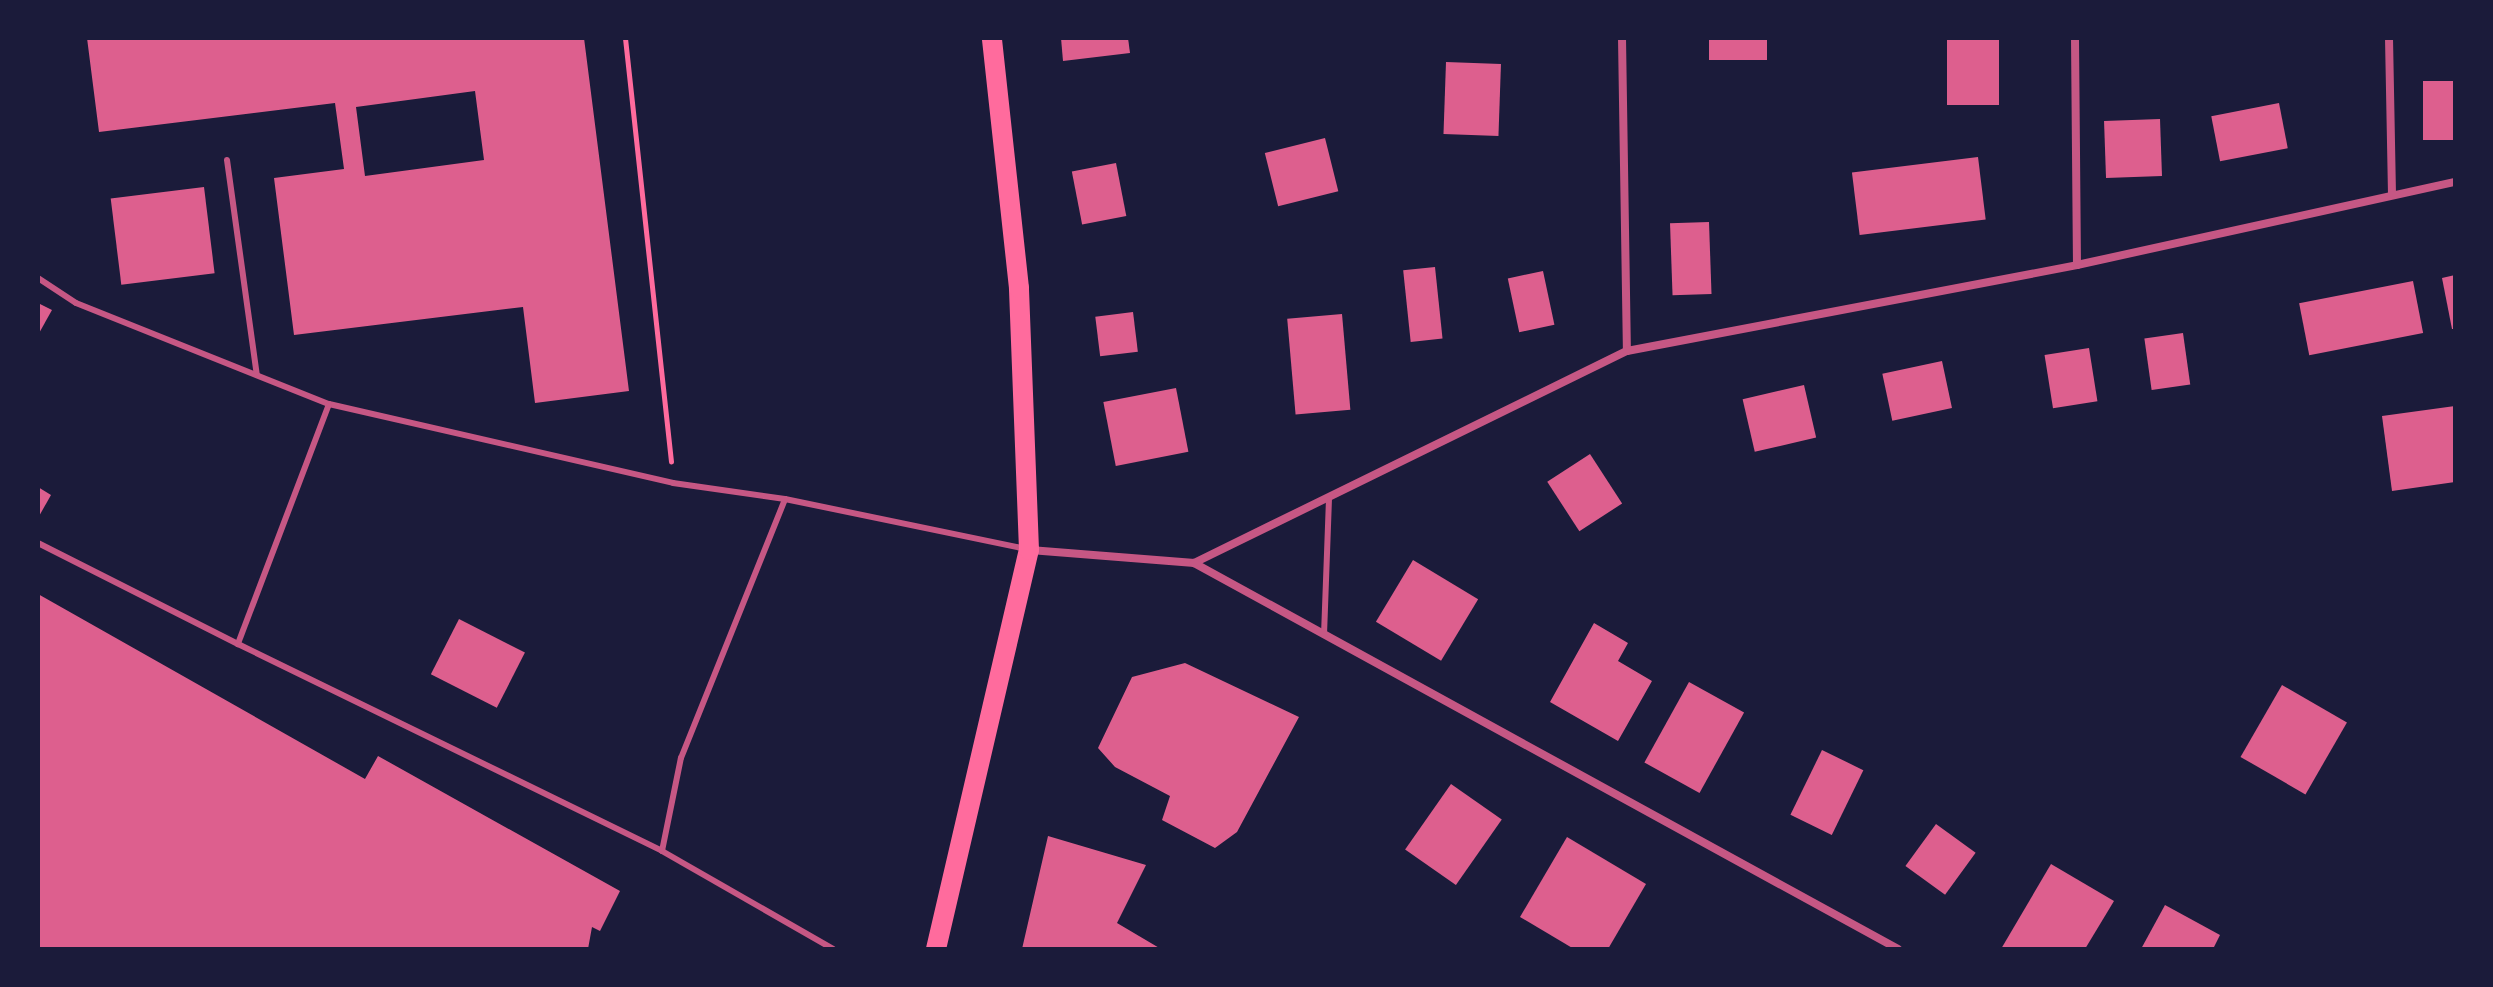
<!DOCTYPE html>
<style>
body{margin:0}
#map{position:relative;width:2493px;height:987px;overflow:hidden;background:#1b1b3a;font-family:Commissioner,sans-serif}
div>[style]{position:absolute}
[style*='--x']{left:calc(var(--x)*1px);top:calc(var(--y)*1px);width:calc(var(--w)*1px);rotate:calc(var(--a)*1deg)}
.building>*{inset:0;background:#dd5f8e;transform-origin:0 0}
.path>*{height:5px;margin:-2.5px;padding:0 2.5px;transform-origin:2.5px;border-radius:2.5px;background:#ff6b9d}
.service>*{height:6px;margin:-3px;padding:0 3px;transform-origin:3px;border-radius:3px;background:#c65784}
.minor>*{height:8px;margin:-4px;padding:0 4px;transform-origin:4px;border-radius:4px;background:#c65784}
.primary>*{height:20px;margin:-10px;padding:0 10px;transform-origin:10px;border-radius:10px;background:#ff6b9d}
span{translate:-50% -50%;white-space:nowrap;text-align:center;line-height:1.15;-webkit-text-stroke:6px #1b1b3a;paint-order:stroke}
.frame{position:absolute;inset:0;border:40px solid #1b1b3a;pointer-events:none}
</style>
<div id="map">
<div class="building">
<div style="clip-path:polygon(evenodd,87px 38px,584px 38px,629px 391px,535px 403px,523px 307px,294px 335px,274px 178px,344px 169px,335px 103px,99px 132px,87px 38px,475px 91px,484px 160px,365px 176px,356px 107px,475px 91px)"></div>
<div style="clip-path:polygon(1061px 38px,1128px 38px,1130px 53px,1063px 61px)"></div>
<div style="left:1709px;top:38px;width:58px;height:22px"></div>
<div style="left:1947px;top:38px;width:52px;height:67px"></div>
<div style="left:1446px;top:62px;width:55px;height:72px;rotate:2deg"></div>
<div style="left:2455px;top:81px;width:59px;height:32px;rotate:90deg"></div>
<div style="left:2279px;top:103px;width:46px;height:69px;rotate:79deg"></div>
<div style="left:2160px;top:119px;width:57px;height:56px;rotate:88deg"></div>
<div style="left:1325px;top:138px;width:55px;height:62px;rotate:76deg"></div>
<div style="left:1978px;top:157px;width:63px;height:127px;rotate:83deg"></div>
<div style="left:1116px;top:163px;width:54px;height:45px;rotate:79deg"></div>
<div style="left:204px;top:187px;width:87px;height:94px;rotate:83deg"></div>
<div style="left:1709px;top:222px;width:72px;height:39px;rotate:88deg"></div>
<div style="left:1435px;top:267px;width:72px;height:32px;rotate:84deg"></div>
<div style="left:1543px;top:271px;width:55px;height:36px;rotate:78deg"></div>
<div style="clip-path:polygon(2455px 275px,2455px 329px,2452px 329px,2442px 278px)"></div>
<div style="left:2413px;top:281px;width:53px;height:116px;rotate:79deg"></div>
<div style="clip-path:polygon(38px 303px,52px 310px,38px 335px)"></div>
<div style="left:1133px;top:312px;width:40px;height:38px;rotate:83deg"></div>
<div style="left:1342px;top:314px;width:96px;height:55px;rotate:85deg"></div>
<div style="left:2183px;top:333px;width:52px;height:39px;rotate:82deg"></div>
<div style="left:2089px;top:348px;width:54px;height:45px;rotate:81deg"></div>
<div style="left:1942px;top:361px;width:48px;height:61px;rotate:78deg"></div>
<div style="left:1804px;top:385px;width:54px;height:63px;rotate:77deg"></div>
<div style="left:1176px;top:388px;width:65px;height:74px;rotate:79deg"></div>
<div style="clip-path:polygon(2455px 406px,2455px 482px,2392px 491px,2382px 416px)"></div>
<div style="left:1590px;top:454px;width:59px;height:51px;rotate:57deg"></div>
<div style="clip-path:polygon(38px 487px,51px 495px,38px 518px)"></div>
<div style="left:1413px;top:560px;width:76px;height:72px;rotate:31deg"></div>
<div style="clip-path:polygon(38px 594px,365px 779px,378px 756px,620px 891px,600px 931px,592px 927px,588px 949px,38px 949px)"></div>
<div style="left:459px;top:619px;width:74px;height:62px;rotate:27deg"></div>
<div style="clip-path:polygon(1594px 623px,1628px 643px,1618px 661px,1652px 681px,1618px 741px,1550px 702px)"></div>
<div style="clip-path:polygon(1185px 663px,1299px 717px,1237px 832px,1215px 848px,1162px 820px,1170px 796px,1115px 767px,1098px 748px,1132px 677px)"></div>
<div style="left:1689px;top:682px;width:63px;height:92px;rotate:29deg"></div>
<div style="left:2282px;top:685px;width:75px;height:83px;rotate:30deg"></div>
<div style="left:1822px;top:750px;width:46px;height:72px;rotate:26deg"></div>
<div style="left:1451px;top:784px;width:62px;height:80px;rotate:35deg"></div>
<div style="left:1936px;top:824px;width:49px;height:52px;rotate:36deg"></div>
<div style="clip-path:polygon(1048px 836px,1146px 865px,1117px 923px,1161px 949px,1022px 949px)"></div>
<div style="clip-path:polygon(1567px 837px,1646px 884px,1608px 949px,1574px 949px,1520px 917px)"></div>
<div style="clip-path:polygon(2051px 864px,2114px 901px,2085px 949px,2001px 949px)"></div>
<div style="clip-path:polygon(2165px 905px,2220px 935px,2213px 949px,2141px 949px)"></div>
</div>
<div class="path">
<div style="--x:625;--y:38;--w:426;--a:83.8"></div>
</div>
<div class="service">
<div style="--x:227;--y:160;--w:217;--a:82.1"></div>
<div style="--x:38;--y:278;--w:45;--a:33.3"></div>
<div style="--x:76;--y:303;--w:272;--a:21.8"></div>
<div style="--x:329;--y:404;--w:353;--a:12.9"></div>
<div style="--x:673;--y:483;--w:113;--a:8.1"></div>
<div style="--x:785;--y:499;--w:246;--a:11.7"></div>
<div style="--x:329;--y:404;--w:257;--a:110.8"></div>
<div style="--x:238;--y:644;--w:472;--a:26"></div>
<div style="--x:662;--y:851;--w:95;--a:-78.5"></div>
<div style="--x:681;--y:758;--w:279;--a:-68.1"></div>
<div style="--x:38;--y:543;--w:224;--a:26.8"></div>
<div style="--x:1324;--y:635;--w:135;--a:-87.9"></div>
<div style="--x:662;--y:851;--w:197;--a:29.8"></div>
</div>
<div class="minor">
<div style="--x:1622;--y:38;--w:313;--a:89.1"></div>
<div style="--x:2075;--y:38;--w:227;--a:89.5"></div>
<div style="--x:2389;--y:38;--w:157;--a:88.9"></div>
<div style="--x:1030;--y:550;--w:165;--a:4.5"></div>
<div style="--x:1194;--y:563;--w:482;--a:-26.1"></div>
<div style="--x:1627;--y:351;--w:458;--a:-10.8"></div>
<div style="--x:2077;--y:265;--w:387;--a:-12.4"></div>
<div style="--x:1194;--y:563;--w:803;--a:28.74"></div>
</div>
<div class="primary">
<div style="--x:936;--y:949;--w:410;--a:-76.9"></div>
<div style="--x:1029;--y:550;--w:262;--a:-92.2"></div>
<div style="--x:1019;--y:288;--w:251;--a:-96.2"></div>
</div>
<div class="frame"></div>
</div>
